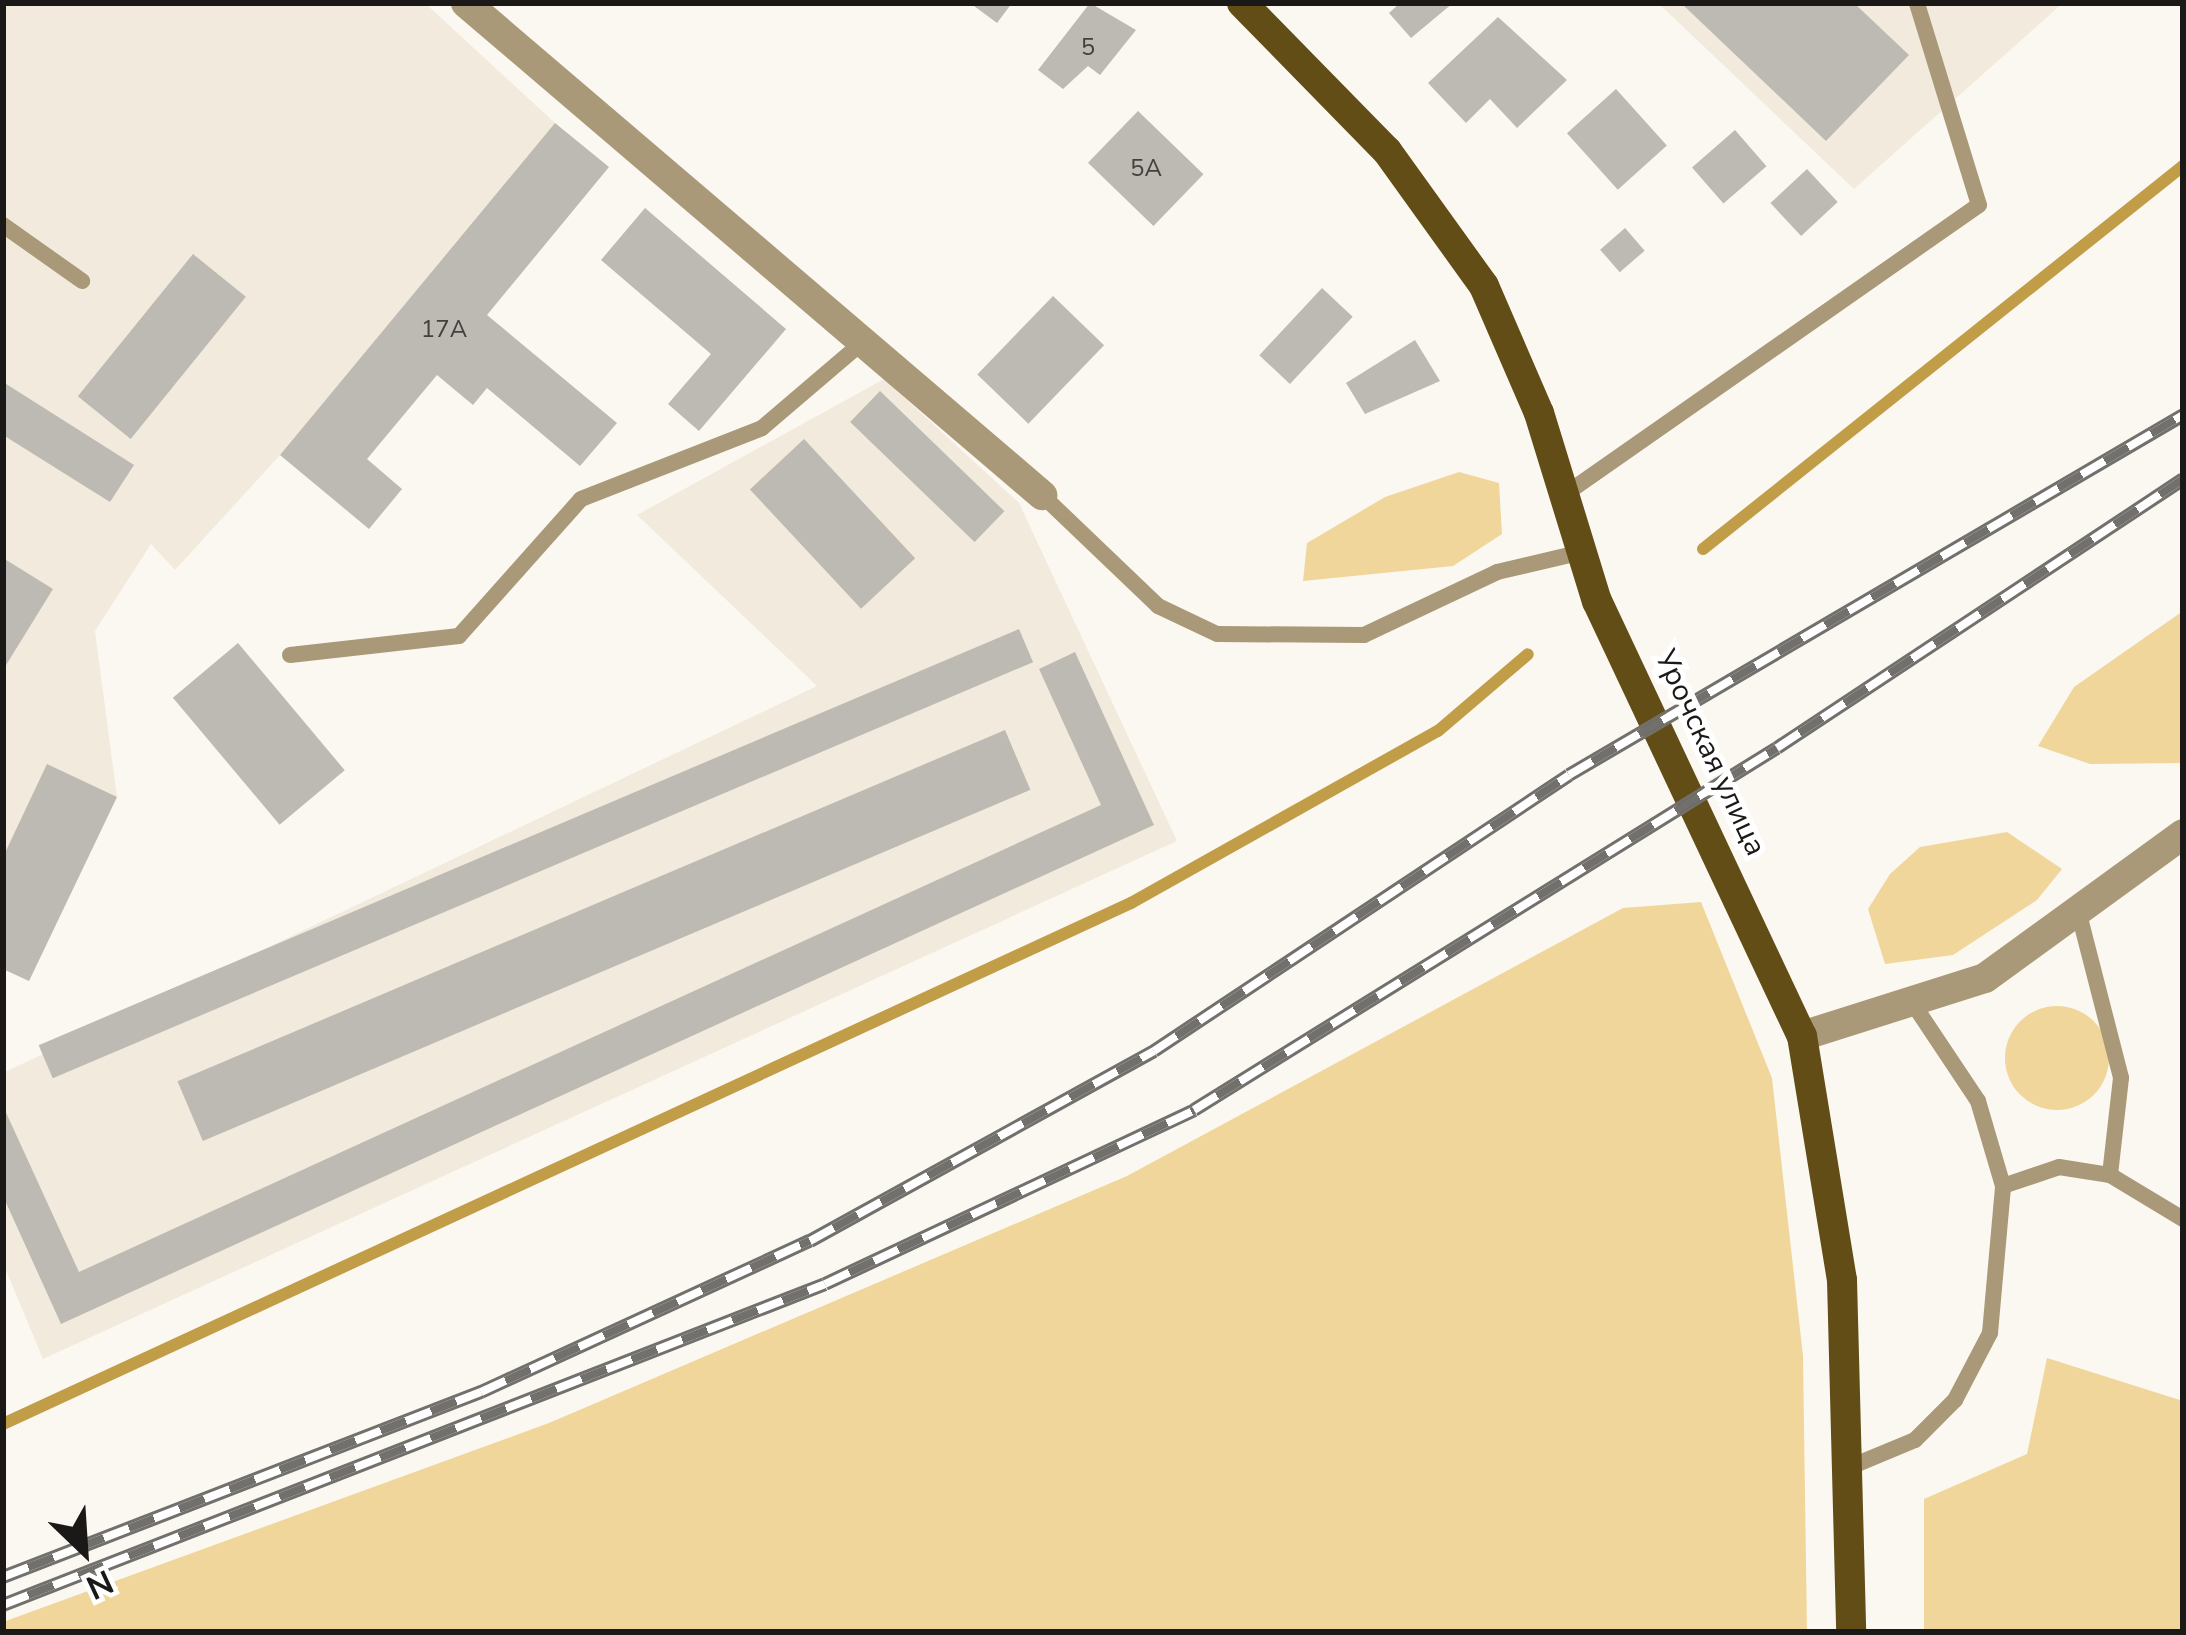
<!DOCTYPE html>
<meta charset="utf-8">
<style>
body{margin:0}
#map{position:relative;width:2186px;height:1635px;overflow:hidden;background:#fbf8f1;font-family:"Nunito Sans",sans-serif}
div>[style]{position:absolute}
[style*='--x']{left:calc(var(--x)*1px);top:calc(var(--y)*1px);width:calc(var(--w)*1px);rotate:calc(var(--a)*1deg)}
.built>*{inset:0;background:#f2ebdd}
.green>*{inset:0;background:#f1d69c}
.round{border-radius:50%}
.stream>*{height:12px;margin:-6px;padding:0 6px;transform-origin:6px;border-radius:6px;background:#c19d48}
.building>*{inset:0;background:#bdbab3;transform-origin:0 0}
.service>*{height:16px;margin:-8px;padding:0 8px;transform-origin:8px;border-radius:8px;background:#a99978}
.minor>*{height:30px;margin:-15px;padding:0 15px;transform-origin:15px;border-radius:15px;background:#a99978}
.primary>*{height:30px;margin:-15px;padding:0 15px;transform-origin:15px;border-radius:15px;background:#624d16}
.rail>*{height:14px;margin-top:-7px;transform-origin:0;background:repeating-linear-gradient(90deg,#fff 0 27px,#72706c 0 54px);box-sizing:border-box;border-block:3px solid #72706c}
span{translate:-50% -50%;white-space:nowrap;text-align:center;line-height:1.15;-webkit-text-stroke:10px #fff;paint-order:stroke}
.number-label{font-size:24px;color:#43413e}
.number-label span{-webkit-text-stroke-width:0}
.street-label{font-size:30px;color:#1a1917}
.frame{position:absolute;inset:0;border:6px solid #1a1917;pointer-events:none}
.north{position:absolute;left:24px;top:1491px;width:120px;height:120px;-webkit-text-stroke:9px #fff;paint-order:stroke;rotate:155deg;font-size:33px;font-weight:700;line-height:48px;text-align:center;color:#1a1917}
.north::after{content:'';display:block;margin:auto;width:42px;height:54px;background:#1a1917;clip-path:polygon(50% 0,100% 100%,50% 72%,0 100%)}
</style>
<div id="map">
<div class="built">
<div style="clip-path:polygon(3px 3px,425px 3px,555px 123px,280px 455px,175px 570px,151px 544px,95px 631px,117px 797px,29px 981px,3px 969px)"></div>
<div style="clip-path:polygon(1658px 3px,2063px 3px,1854px 189px)"></div>
<div style="clip-path:polygon(884px 379px,1019px 503px,1177px 841px,43px 1359px,3px 1263px,3px 1073px,817px 686px,637px 515px)"></div>
</div>
<div class="green">
<div style="clip-path:polygon(1459px 472px,1499px 483px,1502px 534px,1453px 566px,1303px 581px,1307px 543px,1385px 497px)"></div>
<div style="clip-path:polygon(2183px 611px,2183px 763px,2090px 764px,2038px 746px,2074px 687px)"></div>
<div style="clip-path:polygon(2007px 832px,2062px 869px,2037px 900px,1953px 955px,1885px 964px,1868px 909px,1890px 874px,1920px 847px)"></div>
<div style="clip-path:polygon(1701px 902px,1772px 1078px,1803px 1356px,1807px 1632px,3px 1632px,3px 1622px,549px 1423px,1127px 1176px,1623px 908px)"></div>
<div class="round" style="left:2005px;top:1006px;width:104px;height:104px"></div>
<div style="clip-path:polygon(2047px 1358px,2183px 1401px,2183px 1632px,1924px 1632px,1924px 1499px,2027px 1454px)"></div>
</div>
<div class="stream">
<div style="--x:1703;--y:549;--w:614;--a:-38.59"></div>
<div style="--x:3;--y:1424;--w:1243;--a:-24.79"></div>
<div style="--x:1131;--y:903;--w:352;--a:-29.3"></div>
<div style="--x:1438;--y:731;--w:118;--a:-40.5"></div>
</div>
<div class="building">
<div style="clip-path:polygon(970px 3px,1012px 3px,997px 23px)"></div>
<div style="clip-path:polygon(1090px 3px,1136px 30px,1100px 75px,1088px 66px,1063px 89px,1038px 70px)"></div>
<div style="clip-path:polygon(1400px 3px,1453px 3px,1411px 38px,1389px 13px)"></div>
<div style="clip-path:polygon(1681px 3px,1854px 3px,1909px 55px,1826px 141px)"></div>
<div style="clip-path:polygon(1498px 17px,1567px 80px,1517px 128px,1490px 99px,1466px 123px,1428px 83px)"></div>
<div style="left:1616px;top:89px;width:76px;height:66px;rotate:48deg"></div>
<div style="left:1138px;top:111px;width:91px;height:72px;rotate:44deg"></div>
<div style="clip-path:polygon(555px 123px,609px 167px,487px 315px,617px 423px,580px 466px,487px 388px,473px 405px,437px 375px,367px 459px,402px 489px,369px 529px,280px 455px)"></div>
<div style="left:1735px;top:130px;width:48px;height:57px;rotate:49deg"></div>
<div style="left:1807px;top:169px;width:45px;height:50px;rotate:47deg"></div>
<div style="clip-path:polygon(645px 208px,786px 329px,699px 431px,668px 404px,711px 354px,601px 260px)"></div>
<div style="left:1625px;top:228px;width:30px;height:33px;rotate:49deg"></div>
<div style="left:193px;top:254px;width:68px;height:183px;rotate:39deg"></div>
<div style="left:1322px;top:288px;width:42px;height:92px;rotate:43deg"></div>
<div style="left:1053px;top:296px;width:71px;height:109px;rotate:44deg"></div>
<div style="clip-path:polygon(1415px 340px,1440px 381px,1365px 414px,1346px 383px)"></div>
<div style="clip-path:polygon(3px 382px,134px 465px,110px 502px,3px 435px)"></div>
<div style="left:880px;top:391px;width:173px;height:43px;rotate:44deg"></div>
<div style="left:804px;top:439px;width:163px;height:74px;rotate:47deg"></div>
<div style="clip-path:polygon(3px 558px,53px 589px,3px 670px)"></div>
<div style="left:1019px;top:629px;width:36px;height:1065px;rotate:67deg"></div>
<div style="left:238px;top:643px;width:166px;height:85px;rotate:50deg"></div>
<div style="clip-path:polygon(1075px 652px,1154px 825px,61px 1324px,3px 1196px,3px 1106px,79px 1272px,1101px 805px,1039px 669px)"></div>
<div style="left:1005px;top:730px;width:65px;height:899px;rotate:67deg"></div>
<div style="clip-path:polygon(47px 764px,117px 797px,29px 981px,3px 969px,3px 857px)"></div>
</div>
<div class="service">
<div style="--x:3;--y:225;--w:97;--a:35.3"></div>
<div style="--x:1042;--y:495;--w:161;--a:43.7"></div>
<div style="--x:1158;--y:606;--w:65;--a:25.4"></div>
<div style="--x:1217;--y:634;--w:147;--a:0.4"></div>
<div style="--x:1364;--y:635;--w:147;--a:-25.3"></div>
<div style="--x:1497;--y:572;--w:87;--a:-13.2"></div>
<div style="--x:1564;--y:495;--w:506;--a:-34.95"></div>
<div style="--x:1979;--y:205;--w:211;--a:-107.1"></div>
<div style="--x:290;--y:655;--w:170;--a:-6.4"></div>
<div style="--x:459;--y:636;--w:183;--a:-48.3"></div>
<div style="--x:581;--y:499;--w:194;--a:-21.4"></div>
<div style="--x:762;--y:428;--w:134;--a:-40.5"></div>
<div style="--x:2080;--y:918;--w:165;--a:75.6"></div>
<div style="--x:2121;--y:1078;--w:98;--a:96.5"></div>
<div style="--x:2003;--y:1186;--w:59;--a:-18.7"></div>
<div style="--x:2059;--y:1167;--w:52;--a:8.9"></div>
<div style="--x:2110;--y:1175;--w:85;--a:31.1"></div>
<div style="--x:1850;--y:1467;--w:70;--a:-22.6"></div>
<div style="--x:1915;--y:1440;--w:57;--a:-45"></div>
<div style="--x:1955;--y:1400;--w:76;--a:-62.4"></div>
<div style="--x:1990;--y:1333;--w:148;--a:-84.9"></div>
<div style="--x:2003;--y:1186;--w:89;--a:-106.4"></div>
<div style="--x:1978;--y:1101;--w:112;--a:-123.7"></div>
</div>
<div class="minor">
<div style="--x:466;--y:3;--w:758;--a:40.5"></div>
<div style="--x:1802;--y:1036;--w:192;--a:-17.6"></div>
<div style="--x:1985;--y:978;--w:245;--a:-36"></div>
</div>
<div class="primary">
<div style="--x:1242;--y:3;--w:207;--a:45.6"></div>
<div style="--x:1387;--y:151;--w:166;--a:54.3"></div>
<div style="--x:1484;--y:286;--w:138;--a:66.6"></div>
<div style="--x:1539;--y:413;--w:197;--a:72.9"></div>
<div style="--x:1597;--y:601;--w:481;--a:64.8"></div>
<div style="--x:1802;--y:1036;--w:247;--a:80.7"></div>
<div style="--x:1842;--y:1280;--w:352;--a:88.5"></div>
</div>
<div class="rail">
<div style="--x:3;--y:1577;--w:513;--a:-21.16"></div>
<div style="--x:481;--y:1392;--w:362;--a:-24.7"></div>
<div style="--x:810;--y:1241;--w:393;--a:-28.9"></div>
<div style="--x:1154;--y:1051;--w:498;--a:-33.6"></div>
<div style="--x:1569;--y:775;--w:712;--a:-30.38"></div>
<div style="--x:3;--y:1605;--w:882;--a:-21.33"></div>
<div style="--x:825;--y:1284;--w:408;--a:-25.2"></div>
<div style="--x:1194;--y:1110;--w:686;--a:-31.84"></div>
<div style="--x:1777;--y:748;--w:487;--a:-33.5"></div>
</div>
<div class="number-label">
<span style="left:1088px;top:48px">5</span>
<span style="left:1146px;top:169px">5А</span>
<span style="left:444px;top:330px">17А</span>
</div>
<div class="street-label">
<span style="left:1710px;top:753px;rotate:65deg">Урочская улица</span>
</div>
<div class="frame"></div>
<div class="north">N</div>
</div>
